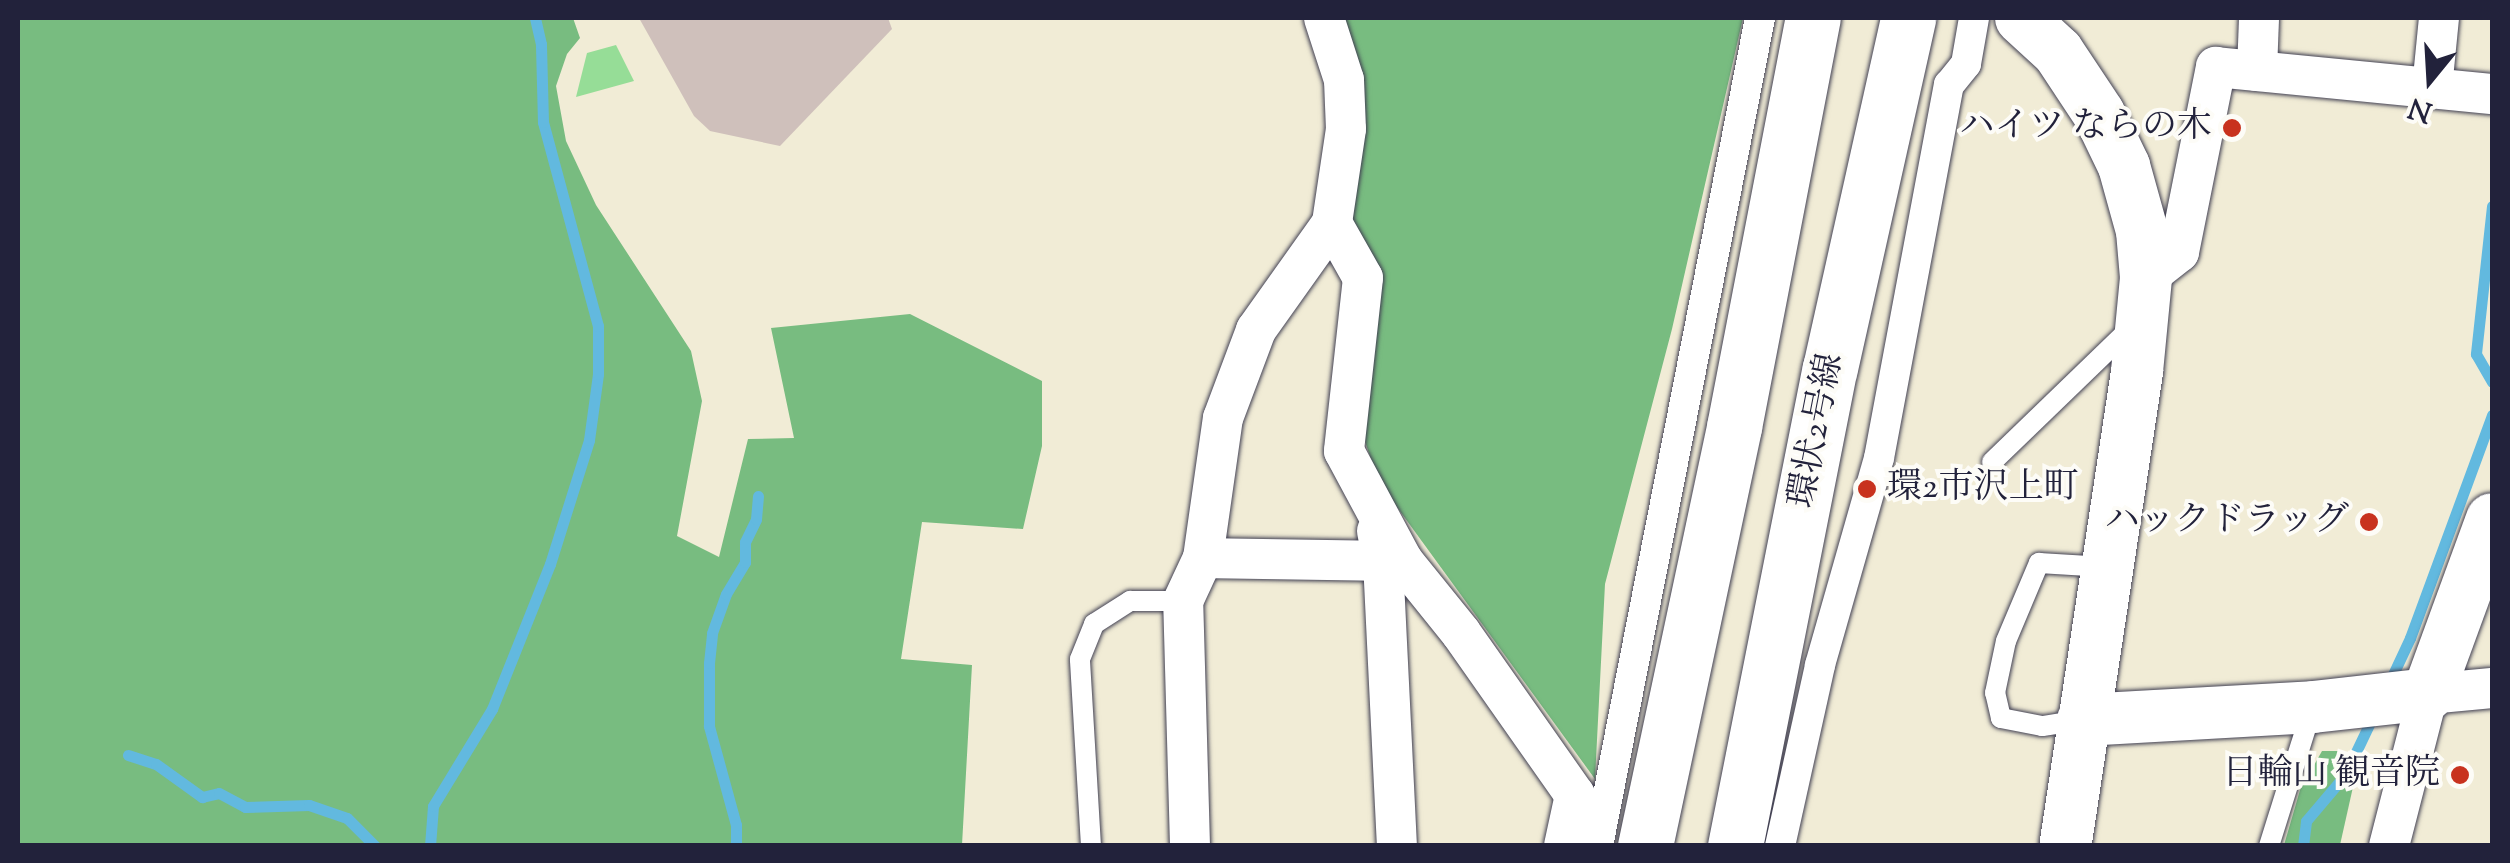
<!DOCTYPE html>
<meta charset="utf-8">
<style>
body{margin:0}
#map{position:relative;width:2510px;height:863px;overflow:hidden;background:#f1ecd6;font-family:"Sorts Mill Goudy","Noto Serif JP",serif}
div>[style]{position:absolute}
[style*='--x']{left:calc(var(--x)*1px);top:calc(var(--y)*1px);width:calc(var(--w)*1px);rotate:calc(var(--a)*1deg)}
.industrial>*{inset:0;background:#cfc0bb}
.green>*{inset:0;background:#96dd97}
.forest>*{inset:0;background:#78bc80}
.stream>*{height:11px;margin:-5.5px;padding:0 5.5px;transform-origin:5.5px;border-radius:5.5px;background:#62b9df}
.roads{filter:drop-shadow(0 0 2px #414052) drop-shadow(0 0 2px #414052)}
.service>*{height:20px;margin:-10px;padding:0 10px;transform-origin:10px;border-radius:10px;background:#fff}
.pedestrian>*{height:30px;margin:-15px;padding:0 15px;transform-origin:15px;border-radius:15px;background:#fff}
.minor>*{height:40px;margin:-20px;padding:0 20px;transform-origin:20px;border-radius:20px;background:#fff}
.tertiary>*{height:52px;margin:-26px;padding:0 26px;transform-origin:26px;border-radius:26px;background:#fff}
.primary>*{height:55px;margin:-27.5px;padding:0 27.5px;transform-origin:27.5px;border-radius:27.5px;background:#fff}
.dots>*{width:28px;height:28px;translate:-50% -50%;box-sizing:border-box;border:5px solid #fdfcf7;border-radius:50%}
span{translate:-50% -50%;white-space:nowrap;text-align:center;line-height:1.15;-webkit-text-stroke:8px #fdfcf7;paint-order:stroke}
.poi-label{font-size:35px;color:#22223b}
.right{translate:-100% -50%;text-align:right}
.left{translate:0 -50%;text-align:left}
.street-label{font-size:35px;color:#22223b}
.frame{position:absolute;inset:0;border:20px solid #22223b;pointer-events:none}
.north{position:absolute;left:2380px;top:30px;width:100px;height:100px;-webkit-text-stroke:8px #fdfcf7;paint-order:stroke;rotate:198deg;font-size:28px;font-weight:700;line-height:40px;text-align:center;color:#22223b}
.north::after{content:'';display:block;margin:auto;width:35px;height:45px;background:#22223b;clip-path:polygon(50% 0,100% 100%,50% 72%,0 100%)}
</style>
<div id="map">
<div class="industrial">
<div style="clip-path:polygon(639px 18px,888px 18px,892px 29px,780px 146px,710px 131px,694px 116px)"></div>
</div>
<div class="green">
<div style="clip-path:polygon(616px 45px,634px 81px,576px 97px,587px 53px)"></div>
</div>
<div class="forest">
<div style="clip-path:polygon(18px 18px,573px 18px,580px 38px,567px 54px,556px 86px,566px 141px,596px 205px,691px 351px,702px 401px,677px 536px,719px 557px,748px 439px,794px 438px,771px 328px,910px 314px,1042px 381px,1042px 446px,1023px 529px,922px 522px,901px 659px,972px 665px,962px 845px,18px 845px)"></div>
<div style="clip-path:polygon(1325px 18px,1743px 18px,1672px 329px,1605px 584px,1595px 779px,1378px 481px,1363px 435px,1347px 208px)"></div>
<div style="clip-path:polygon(2322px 751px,2343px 751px,2355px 778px,2340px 845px,2284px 845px,2300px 790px)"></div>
</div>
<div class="stream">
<div style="--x:2492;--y:206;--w:149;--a:96.2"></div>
<div style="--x:2476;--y:354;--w:32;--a:60"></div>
<div style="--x:2388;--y:685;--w:52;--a:-64.9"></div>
<div style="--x:2410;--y:638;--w:238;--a:-69.8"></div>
<div style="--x:128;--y:755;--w:29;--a:18"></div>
<div style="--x:156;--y:764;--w:57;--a:35.7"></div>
<div style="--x:202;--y:797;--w:17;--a:-13"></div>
<div style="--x:219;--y:793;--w:30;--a:28"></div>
<div style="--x:245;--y:807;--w:64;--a:-1.8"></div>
<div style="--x:309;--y:805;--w:40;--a:18.9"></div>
<div style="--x:347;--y:818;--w:40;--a:45"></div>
<div style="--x:430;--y:846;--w:40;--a:-85.7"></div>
<div style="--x:433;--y:806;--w:114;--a:-58.7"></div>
<div style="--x:492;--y:709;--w:156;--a:-68.2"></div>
<div style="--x:550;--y:564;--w:130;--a:-72.5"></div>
<div style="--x:589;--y:440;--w:67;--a:-82.2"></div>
<div style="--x:598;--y:374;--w:48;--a:-90"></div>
<div style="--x:598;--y:326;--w:211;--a:-105.1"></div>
<div style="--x:543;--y:122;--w:78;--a:-91.5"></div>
<div style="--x:541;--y:44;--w:27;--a:-103"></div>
<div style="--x:736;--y:846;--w:21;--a:-90"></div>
<div style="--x:736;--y:825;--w:103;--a:-105.3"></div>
<div style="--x:709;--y:726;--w:63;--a:-90"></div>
<div style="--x:709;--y:663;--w:30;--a:-84"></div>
<div style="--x:712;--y:633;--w:41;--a:-70.3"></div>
<div style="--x:726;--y:594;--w:37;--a:-59"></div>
<div style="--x:745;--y:562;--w:20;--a:-90"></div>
<div style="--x:745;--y:542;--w:25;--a:-64"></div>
<div style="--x:756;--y:519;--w:23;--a:-85"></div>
<div style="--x:2303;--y:846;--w:25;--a:-83"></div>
<div style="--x:2306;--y:821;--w:60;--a:-49.7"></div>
<div style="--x:2345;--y:775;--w:65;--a:-64.6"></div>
</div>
<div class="roads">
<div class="service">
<div style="--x:1992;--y:462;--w:193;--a:-44"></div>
<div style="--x:2081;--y:720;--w:39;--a:171"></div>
<div style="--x:2042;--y:726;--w:42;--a:-169"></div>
<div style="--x:2001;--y:718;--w:26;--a:-103"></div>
<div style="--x:1995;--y:693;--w:53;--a:-78.1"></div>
<div style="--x:2006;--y:641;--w:85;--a:-67.1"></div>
<div style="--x:2039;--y:563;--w:66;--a:3.5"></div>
<div style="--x:1091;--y:846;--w:187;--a:-93.4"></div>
<div style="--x:1080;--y:659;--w:38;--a:-68"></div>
<div style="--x:1094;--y:624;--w:43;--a:-32.6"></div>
<div style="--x:1130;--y:601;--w:53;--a:0"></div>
<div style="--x:2269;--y:846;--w:144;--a:-72.6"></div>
</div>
<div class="pedestrian">
<div style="--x:1598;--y:846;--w:844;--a:-78.93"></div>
<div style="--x:1780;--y:846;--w:185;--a:-77.5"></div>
<div style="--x:1820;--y:665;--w:215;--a:-74.1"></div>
<div style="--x:1879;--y:458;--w:380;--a:-79.4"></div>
<div style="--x:1949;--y:85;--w:27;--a:-51"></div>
<div style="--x:1966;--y:64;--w:47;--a:-80.1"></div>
</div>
<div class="minor">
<div style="--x:1324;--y:18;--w:65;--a:72.1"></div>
<div style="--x:1344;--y:80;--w:49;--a:87.7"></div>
<div style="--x:1346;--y:129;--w:95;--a:98.5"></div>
<div style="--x:2257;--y:71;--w:53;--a:-87.8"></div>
<div style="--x:2432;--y:88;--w:70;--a:-84.3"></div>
<div style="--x:2146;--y:278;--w:42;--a:-38.2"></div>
<div style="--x:2179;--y:252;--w:189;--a:-78.7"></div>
<div style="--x:2216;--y:67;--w:277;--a:5.6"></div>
<div style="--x:1377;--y:531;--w:31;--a:79"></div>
<div style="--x:1383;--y:561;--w:285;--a:87.2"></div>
<div style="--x:1203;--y:558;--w:200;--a:0.9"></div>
<div style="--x:1190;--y:846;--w:245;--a:-91.6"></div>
<div style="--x:1183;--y:601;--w:47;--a:-65.1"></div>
<div style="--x:1203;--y:558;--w:141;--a:-81.9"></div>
<div style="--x:1223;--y:418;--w:94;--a:-69.4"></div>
<div style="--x:1256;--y:330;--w:131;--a:-54.6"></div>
<div style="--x:1332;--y:223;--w:63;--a:60.6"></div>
<div style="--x:1363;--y:278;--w:174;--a:96.3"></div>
<div style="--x:1344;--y:451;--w:125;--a:61.8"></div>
<div style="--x:1403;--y:561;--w:92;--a:51.1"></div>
<div style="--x:1461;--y:633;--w:198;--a:54.9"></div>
<div style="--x:1575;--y:795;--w:52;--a:102.2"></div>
<div style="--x:2389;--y:846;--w:157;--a:-75.6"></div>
<div style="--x:2428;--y:694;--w:64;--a:-5.4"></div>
</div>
<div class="tertiary">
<div style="--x:2021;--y:18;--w:50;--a:42.6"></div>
<div style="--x:2058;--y:52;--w:74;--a:56.5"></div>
<div style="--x:2099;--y:114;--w:58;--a:64.3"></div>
<div style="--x:2124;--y:166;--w:67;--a:74.5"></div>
<div style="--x:2142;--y:231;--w:47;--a:85.1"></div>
<div style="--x:2146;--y:278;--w:94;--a:95.5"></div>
<div style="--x:2137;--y:372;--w:479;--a:98.6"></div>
<div style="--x:2083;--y:720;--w:230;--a:-3.2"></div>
<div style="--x:2313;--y:707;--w:116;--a:-6.4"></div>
<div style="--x:2428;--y:694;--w:186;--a:-69.9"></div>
</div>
<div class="primary">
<div style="--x:1645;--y:846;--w:428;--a:-78"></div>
<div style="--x:1734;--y:427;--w:417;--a:-79.1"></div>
<div style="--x:1735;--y:846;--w:487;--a:-78.8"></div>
<div style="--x:1830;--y:368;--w:359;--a:-77.4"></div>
</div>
</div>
<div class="dots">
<div style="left:2232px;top:128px;background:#c8321e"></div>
<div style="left:1867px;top:489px;background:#c8321e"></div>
<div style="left:2369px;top:522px;background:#c8321e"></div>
<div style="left:2460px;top:775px;background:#c8321e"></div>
</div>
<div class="poi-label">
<span class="right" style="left:2212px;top:128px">ハイツ ならの木</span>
<span class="left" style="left:1887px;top:489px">環2市沢上町</span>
<span class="right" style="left:2349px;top:522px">ハックドラッグ</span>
<span class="right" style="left:2440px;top:775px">日輪山 観音院</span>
</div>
<div class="street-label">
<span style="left:1818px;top:431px;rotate:-79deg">環状2号線</span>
</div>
<div class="frame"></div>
<div class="north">N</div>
</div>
